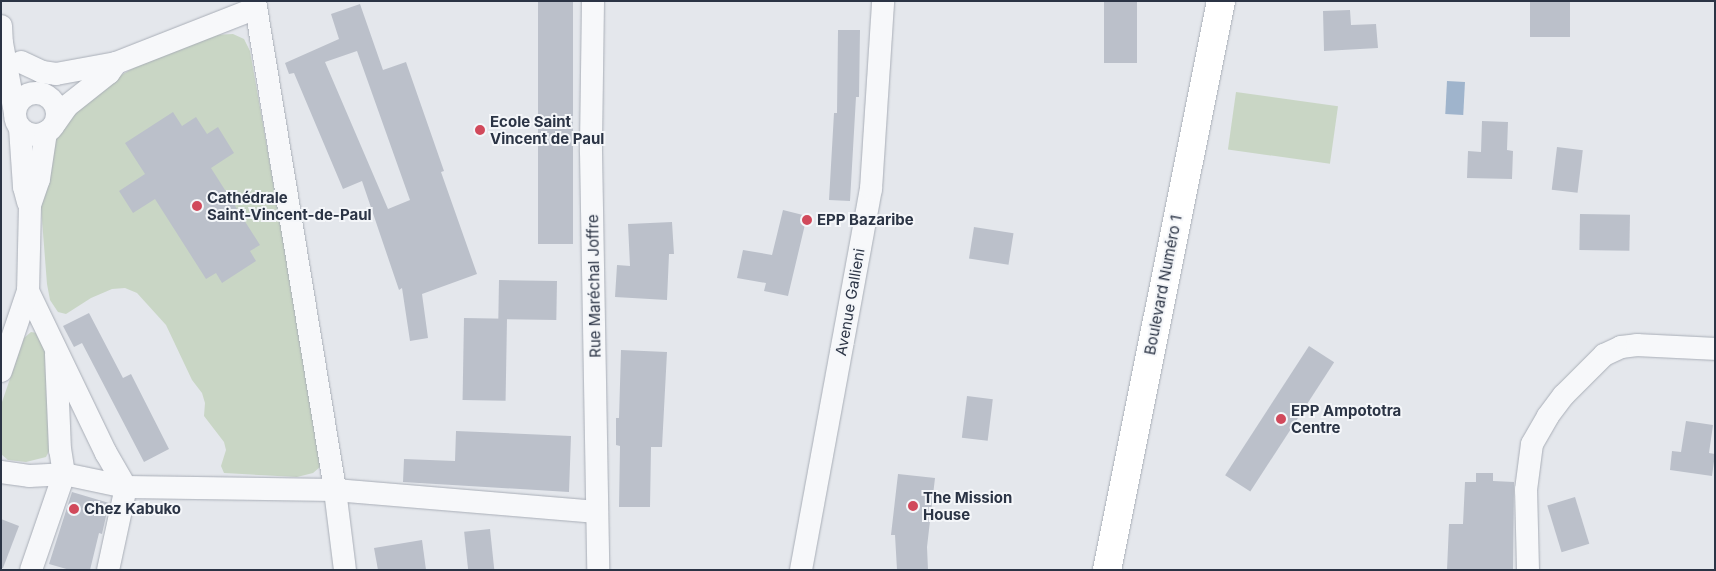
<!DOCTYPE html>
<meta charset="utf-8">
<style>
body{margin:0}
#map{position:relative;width:1716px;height:571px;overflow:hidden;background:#e4e7ec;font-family:Inter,sans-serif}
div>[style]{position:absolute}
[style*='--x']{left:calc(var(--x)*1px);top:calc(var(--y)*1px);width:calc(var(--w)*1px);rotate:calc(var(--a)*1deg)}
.green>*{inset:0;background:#c9d6c5;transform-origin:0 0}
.water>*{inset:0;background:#9fb4cc;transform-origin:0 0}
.building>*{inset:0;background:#bbc0ca;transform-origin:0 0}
.roads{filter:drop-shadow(0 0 1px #a9aeb7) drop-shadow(0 0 1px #a9aeb7)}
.minor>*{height:22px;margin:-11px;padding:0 11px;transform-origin:11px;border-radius:11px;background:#f7f8fa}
.minor>.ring{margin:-11px;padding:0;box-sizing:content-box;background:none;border:22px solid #f7f8fa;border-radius:50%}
.secondary>*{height:28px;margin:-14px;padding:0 14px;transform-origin:14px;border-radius:14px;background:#fff}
.dots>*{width:14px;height:14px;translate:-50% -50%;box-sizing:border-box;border:2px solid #f4f6f9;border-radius:50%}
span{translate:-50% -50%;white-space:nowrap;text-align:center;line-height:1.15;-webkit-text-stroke:4px #f4f6f9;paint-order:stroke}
.poi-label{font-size:15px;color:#2b3445;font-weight:700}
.left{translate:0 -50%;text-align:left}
.street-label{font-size:15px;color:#2b3445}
.frame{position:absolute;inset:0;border:2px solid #2b3445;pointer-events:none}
</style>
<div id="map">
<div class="green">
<div style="clip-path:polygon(233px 34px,244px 39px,250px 51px,321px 452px,320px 467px,313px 473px,297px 477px,224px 473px,221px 466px,226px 450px,224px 442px,204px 416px,205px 403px,202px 393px,192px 380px,166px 325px,137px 293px,125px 288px,112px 289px,91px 298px,66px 314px,58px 312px,50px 300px,47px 284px,41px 207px,52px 145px,67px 121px,105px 84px,146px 61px,213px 35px)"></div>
<div style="left:1236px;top:92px;width:103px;height:58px;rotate:8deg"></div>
<div style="clip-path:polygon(31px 332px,37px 333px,42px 339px,45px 352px,49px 451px,46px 457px,26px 462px,8px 460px,1px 454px,1px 405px,24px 338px)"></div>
</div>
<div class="water">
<div style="left:1447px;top:81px;width:18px;height:33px;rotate:3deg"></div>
</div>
<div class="building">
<div style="left:538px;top:1px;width:35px;height:243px"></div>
<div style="left:1104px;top:1px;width:33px;height:62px"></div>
<div style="left:1530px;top:1px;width:40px;height:36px"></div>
<div style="clip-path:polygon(evenodd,360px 4px,383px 70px,406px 62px,444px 171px,441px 172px,477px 274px,422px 294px,428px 338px,410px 341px,402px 288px,399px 290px,362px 181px,343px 189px,294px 73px,289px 74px,285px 63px,339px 39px,331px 14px,360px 4px,357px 51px,410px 200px,388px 209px,325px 62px,357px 51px)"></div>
<div style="clip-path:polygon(1350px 10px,1351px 25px,1376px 24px,1378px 48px,1324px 51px,1323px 11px)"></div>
<div style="clip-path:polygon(838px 30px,860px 30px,859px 97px,856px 97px,850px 201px,829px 200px,834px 113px,837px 113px)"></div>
<div style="clip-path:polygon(173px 112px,182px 126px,196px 117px,207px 134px,218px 127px,234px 153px,211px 168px,260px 245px,250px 251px,256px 261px,222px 283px,216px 273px,206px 279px,155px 199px,133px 213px,119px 191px,145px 174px,125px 143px)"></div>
<div style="clip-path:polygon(1482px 121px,1508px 122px,1507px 150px,1513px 151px,1512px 179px,1467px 178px,1468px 151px,1481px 152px)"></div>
<div style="left:1557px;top:147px;width:26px;height:43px;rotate:7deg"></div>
<div style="clip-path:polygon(783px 210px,807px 216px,788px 296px,764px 291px,766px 283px,737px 278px,743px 250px,772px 255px)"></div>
<div style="left:1580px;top:214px;width:50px;height:36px;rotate:1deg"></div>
<div style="clip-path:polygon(672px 222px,674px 254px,669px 254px,667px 300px,615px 297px,617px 265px,630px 266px,628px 224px)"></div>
<div style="left:974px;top:227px;width:40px;height:32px;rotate:9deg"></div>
<div style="left:499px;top:280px;width:58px;height:39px;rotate:1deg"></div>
<div style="clip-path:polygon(89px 313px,123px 378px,131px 374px,169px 449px,144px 462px,82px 343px,74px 347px,63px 326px)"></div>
<div style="left:464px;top:318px;width:43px;height:82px;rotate:1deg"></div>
<div style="left:1309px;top:346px;width:30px;height:154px;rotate:33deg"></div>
<div style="clip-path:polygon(621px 350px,667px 352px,662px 447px,651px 447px,650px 507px,619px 507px,620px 446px,616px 445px,616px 418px,619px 418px)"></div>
<div style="left:967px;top:396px;width:26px;height:42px;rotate:7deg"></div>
<div style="clip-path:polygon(1686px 421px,1713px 425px,1709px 453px,1715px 454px,1712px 476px,1670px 470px,1672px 451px,1681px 452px)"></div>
<div style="clip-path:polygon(456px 431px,571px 436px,569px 492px,403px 482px,404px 459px,455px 461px)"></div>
<div style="clip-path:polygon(1476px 473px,1493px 473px,1493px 481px,1514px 482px,1513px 570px,1447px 570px,1449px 524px,1463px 524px,1465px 482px,1476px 482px)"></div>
<div style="clip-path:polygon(898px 474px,935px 478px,927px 547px,928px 570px,897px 570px,895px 535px,891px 535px)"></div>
<div style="clip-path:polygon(72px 492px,109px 503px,102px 534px,99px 533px,90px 570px,70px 570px,49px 564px)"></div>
<div style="left:1575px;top:497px;width:49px;height:29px;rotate:73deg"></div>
<div style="clip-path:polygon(1px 519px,19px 526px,3px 568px,1px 568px)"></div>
<div style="left:490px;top:529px;width:41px;height:26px;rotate:84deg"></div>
<div style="clip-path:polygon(422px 540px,426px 570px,378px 570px,374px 548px)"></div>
</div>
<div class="roads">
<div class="minor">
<div style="--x:255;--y:1;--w:496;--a:80.7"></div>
<div style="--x:335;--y:490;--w:81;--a:82.9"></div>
<div style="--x:593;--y:1;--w:151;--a:90.8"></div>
<div style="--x:591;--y:152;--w:418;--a:89"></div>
<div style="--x:1;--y:26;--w:17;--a:87"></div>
<div style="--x:2;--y:43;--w:71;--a:79.5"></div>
<div style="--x:21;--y:62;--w:23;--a:25"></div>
<div style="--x:42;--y:72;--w:14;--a:8"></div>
<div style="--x:56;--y:74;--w:61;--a:-10.4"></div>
<div style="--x:116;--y:63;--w:148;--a:-21.4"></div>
<div class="ring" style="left:15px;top:93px;width:20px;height:20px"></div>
<div style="--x:56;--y:122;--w:19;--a:-55"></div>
<div style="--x:67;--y:106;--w:53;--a:-38.2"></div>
<div style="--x:109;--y:73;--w:12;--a:-55"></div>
<div style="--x:20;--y:128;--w:59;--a:86.1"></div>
<div style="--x:24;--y:187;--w:16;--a:75"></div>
<div style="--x:46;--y:132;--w:48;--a:98.5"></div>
<div style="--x:39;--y:179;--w:28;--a:109"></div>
<div style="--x:30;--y:205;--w:86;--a:91.3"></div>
<div style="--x:28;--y:291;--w:180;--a:64.3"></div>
<div style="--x:106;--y:453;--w:39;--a:60"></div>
<div style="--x:126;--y:487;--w:85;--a:102.2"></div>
<div style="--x:1;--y:371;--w:84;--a:-71.4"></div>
<div style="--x:1;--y:472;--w:28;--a:8"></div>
<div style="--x:29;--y:476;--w:35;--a:-3"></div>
<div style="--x:64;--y:474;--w:63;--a:11.8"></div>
<div style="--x:126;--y:487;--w:209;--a:0.8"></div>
<div style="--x:335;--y:490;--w:263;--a:4.8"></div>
<div style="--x:31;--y:570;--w:102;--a:-71"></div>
<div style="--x:64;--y:474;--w:24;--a:-99"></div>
<div style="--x:60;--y:450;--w:96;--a:-92.4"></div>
<div style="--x:801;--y:570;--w:387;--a:-79.6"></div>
<div style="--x:871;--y:189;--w:188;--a:-86.3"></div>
<div style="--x:1528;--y:570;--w:80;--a:-91.4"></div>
<div style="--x:1526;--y:490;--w:46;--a:-82.6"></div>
<div style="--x:1532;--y:444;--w:32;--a:-60"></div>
<div style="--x:1548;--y:416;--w:26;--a:-53"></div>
<div style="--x:1564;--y:395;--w:57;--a:-45"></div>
<div style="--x:1604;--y:355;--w:19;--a:-25"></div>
<div style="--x:1621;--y:347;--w:16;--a:-7"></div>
<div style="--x:1637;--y:345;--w:78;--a:2.9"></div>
</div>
<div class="secondary">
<div style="--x:1107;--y:570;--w:580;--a:-78.67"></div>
</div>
</div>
<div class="dots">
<div style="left:480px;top:130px;background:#d1495b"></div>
<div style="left:197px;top:206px;background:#d1495b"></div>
<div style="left:807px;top:220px;background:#d1495b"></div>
<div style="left:1281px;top:419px;background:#d1495b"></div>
<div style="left:913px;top:506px;background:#d1495b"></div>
<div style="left:74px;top:509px;background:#d1495b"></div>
</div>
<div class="poi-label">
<span class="left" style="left:490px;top:130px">Ecole Saint<br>Vincent de Paul</span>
<span class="left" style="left:207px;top:206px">Cathédrale<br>Saint-Vincent-de-Paul</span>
<span class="left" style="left:817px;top:220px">EPP Bazaribe</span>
<span class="left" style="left:1291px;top:419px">EPP Ampototra<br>Centre</span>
<span class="left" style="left:923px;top:506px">The Mission<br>House</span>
<span class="left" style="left:84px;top:509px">Chez Kabuko</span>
</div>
<div class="street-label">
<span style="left:1163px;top:285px;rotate:-79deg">Boulevard Numéro 1</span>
<span style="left:594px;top:286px;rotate:-91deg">Rue Maréchal Joffre</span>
<span style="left:850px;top:302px;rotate:-80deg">Avenue Gallieni</span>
</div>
<div class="frame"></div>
</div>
